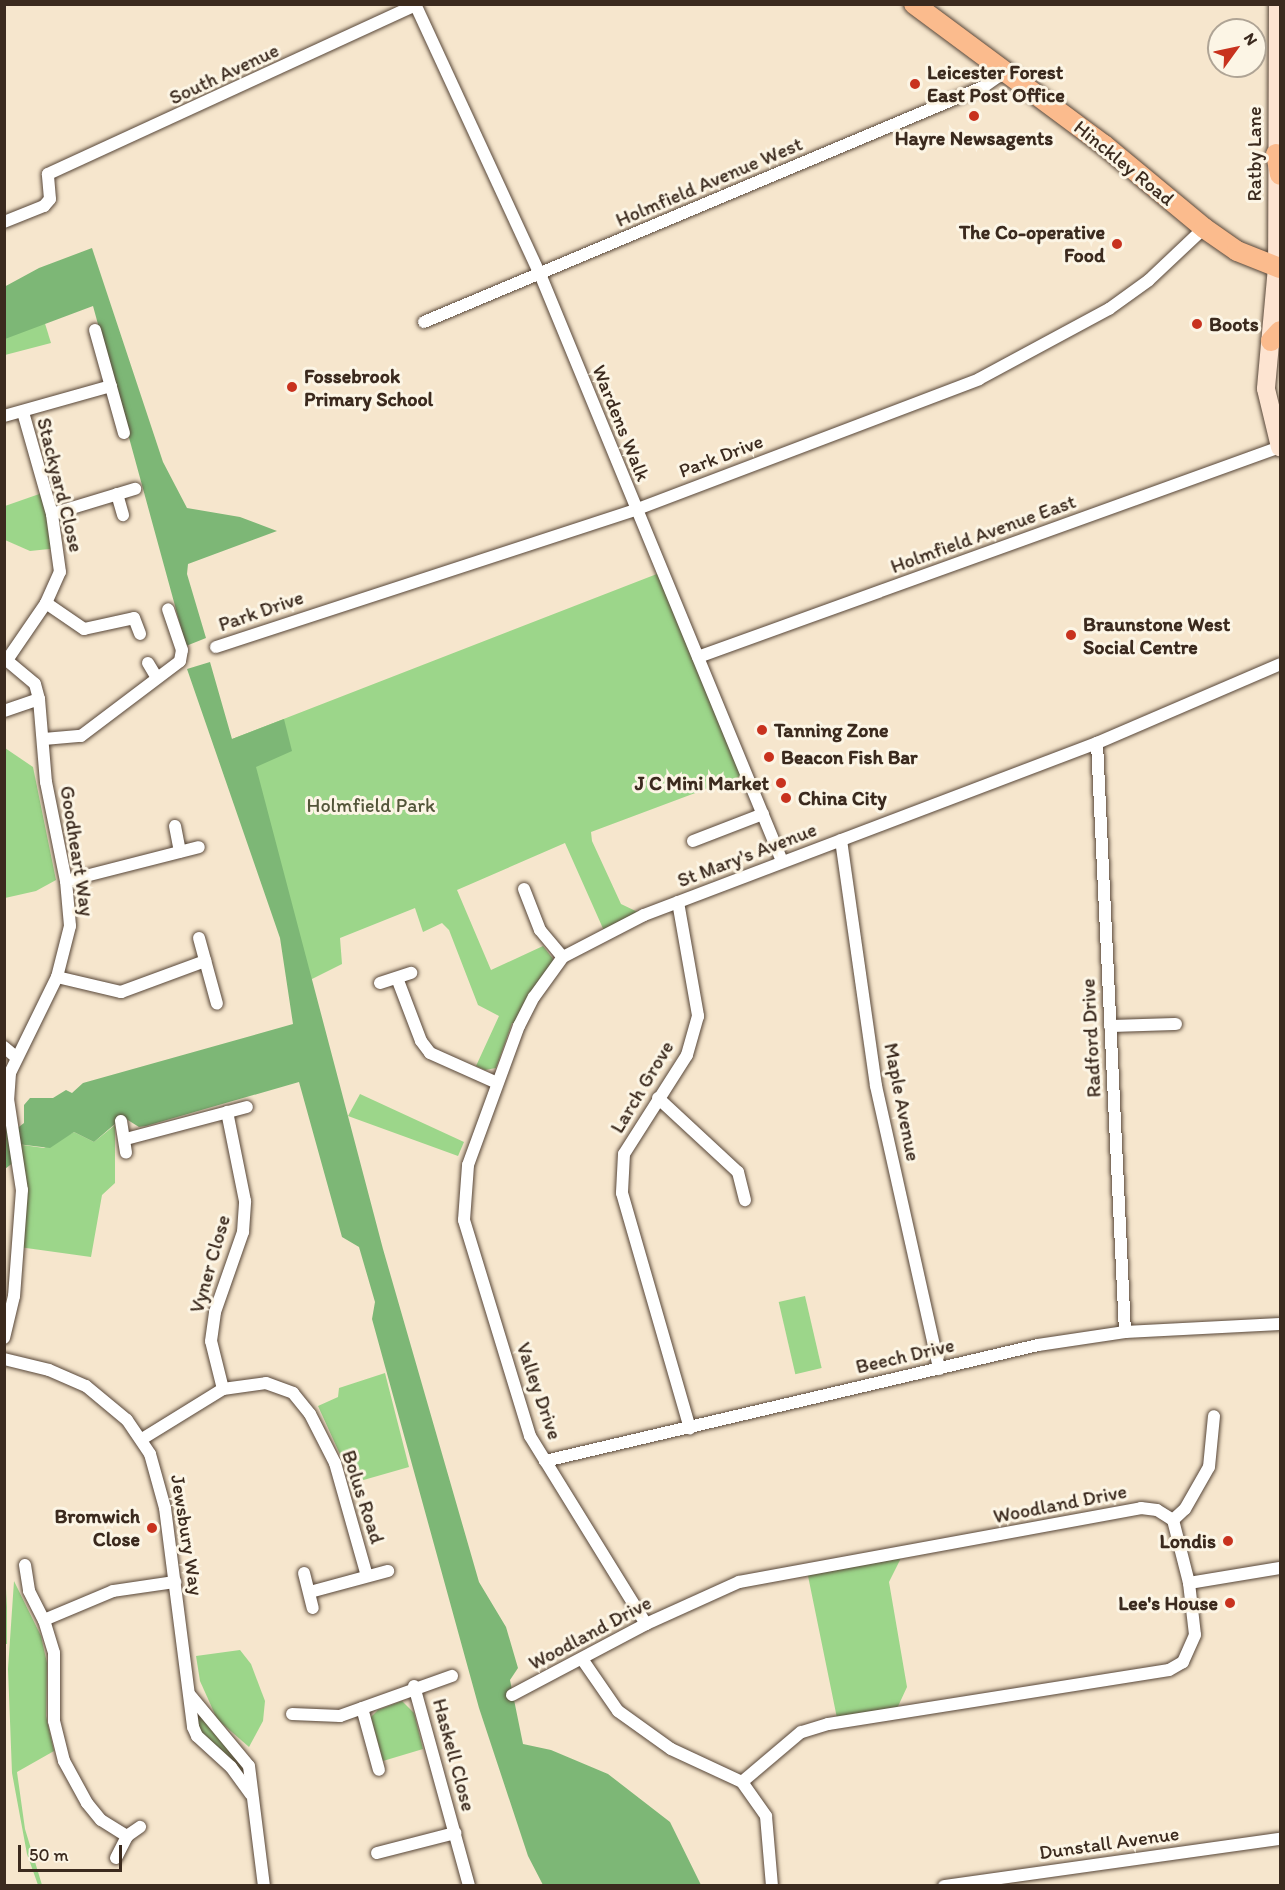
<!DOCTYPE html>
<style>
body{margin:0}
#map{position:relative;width:1285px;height:1890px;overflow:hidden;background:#f6e6cd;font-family:Itim,sans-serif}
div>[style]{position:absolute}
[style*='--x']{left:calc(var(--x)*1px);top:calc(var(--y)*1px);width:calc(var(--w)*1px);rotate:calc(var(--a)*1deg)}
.green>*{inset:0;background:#9cd68a;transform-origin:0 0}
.forest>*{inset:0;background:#7db776}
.roads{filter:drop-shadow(0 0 2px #574638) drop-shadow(0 0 2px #574638)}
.street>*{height:12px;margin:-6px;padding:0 6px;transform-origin:6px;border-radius:6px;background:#fff}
.secondary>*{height:18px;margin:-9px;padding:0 9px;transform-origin:9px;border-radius:9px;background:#fde4d1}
.primary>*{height:20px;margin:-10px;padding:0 10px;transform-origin:10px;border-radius:10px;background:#fbbb8d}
.dots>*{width:16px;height:16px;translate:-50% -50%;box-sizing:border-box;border:3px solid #fcf5e5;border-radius:50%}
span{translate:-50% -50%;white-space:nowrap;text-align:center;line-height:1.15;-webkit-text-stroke:6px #fcf5e5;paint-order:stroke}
.poi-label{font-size:20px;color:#3b2a1e;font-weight:700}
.left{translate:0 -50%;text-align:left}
.right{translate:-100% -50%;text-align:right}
.street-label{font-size:20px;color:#3b2a1e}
.park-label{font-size:20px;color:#535539}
.frame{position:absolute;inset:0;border:6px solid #3b2a1e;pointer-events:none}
.north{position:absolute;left:1207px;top:18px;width:60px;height:60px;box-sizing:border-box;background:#fcf5e5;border:2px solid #afa495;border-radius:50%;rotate:57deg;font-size:16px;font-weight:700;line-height:24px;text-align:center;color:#3b2a1e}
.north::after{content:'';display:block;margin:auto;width:21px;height:27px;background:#c8321e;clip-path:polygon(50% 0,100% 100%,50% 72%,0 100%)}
.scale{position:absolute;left:18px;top:1845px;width:104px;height:27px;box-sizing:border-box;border:3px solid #3b2a1e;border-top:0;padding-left:8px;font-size:18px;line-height:21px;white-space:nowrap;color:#3b2a1e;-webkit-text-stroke:4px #fcf5e5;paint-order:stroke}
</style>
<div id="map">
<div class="green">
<div style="clip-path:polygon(30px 275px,51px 343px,5px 355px,5px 287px)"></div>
<div style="clip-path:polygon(45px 492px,59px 548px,30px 551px,5px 540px,5px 506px)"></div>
<div style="clip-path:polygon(662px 572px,746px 774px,591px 832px,592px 841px,621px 904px,644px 915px,605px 933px,565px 843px,457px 890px,491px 970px,543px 946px,557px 964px,519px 1026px,512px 1023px,496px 1068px,485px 1070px,476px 1066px,499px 1016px,478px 1005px,449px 930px,442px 923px,423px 932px,415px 908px,340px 938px,342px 964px,298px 986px,232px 739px)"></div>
<div style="clip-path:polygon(5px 748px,33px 767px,56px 880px,36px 891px,5px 898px)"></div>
<div style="clip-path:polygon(360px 1094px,464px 1142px,458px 1156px,348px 1116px)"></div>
<div style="clip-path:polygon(115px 1125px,115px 1183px,102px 1195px,91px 1257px,19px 1247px,16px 1144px,44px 1148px,74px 1132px,94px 1142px)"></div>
<div style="left:805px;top:1296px;width:74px;height:27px;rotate:77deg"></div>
<div style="clip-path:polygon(385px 1373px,409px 1467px,353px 1483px,318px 1406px,338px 1397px,339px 1388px)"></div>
<div style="clip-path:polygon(903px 1554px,889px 1582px,907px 1687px,894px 1715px,838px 1723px,807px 1571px)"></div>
<div style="clip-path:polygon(14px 1581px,41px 1636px,47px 1663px,46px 1716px,54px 1751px,17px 1772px,25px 1829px,42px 1885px,38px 1885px,27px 1854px,12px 1773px,8px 1669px)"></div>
<div style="clip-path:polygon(7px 1589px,7px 1644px,4px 1644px)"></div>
<div style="clip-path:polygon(240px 1650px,251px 1664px,265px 1701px,263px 1721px,249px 1747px,217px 1719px,200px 1681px,196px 1656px)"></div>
<div style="clip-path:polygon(190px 1695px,240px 1752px,253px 1787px,197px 1736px)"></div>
<div style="clip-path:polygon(402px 1701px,414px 1713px,423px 1749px,383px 1761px,371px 1717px,378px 1710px)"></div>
</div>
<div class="forest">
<div style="clip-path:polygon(92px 248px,163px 462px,187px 508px,240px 517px,277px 531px,188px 564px,187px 574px,206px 638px,186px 646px,93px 306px,5px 339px,4px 287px,39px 268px)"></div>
<div style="clip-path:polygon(210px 662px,232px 739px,284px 719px,292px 751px,256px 767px,383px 1249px,479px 1582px,506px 1627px,518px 1668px,510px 1680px,523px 1744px,551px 1750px,608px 1774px,670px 1822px,701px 1885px,543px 1885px,528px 1856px,479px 1708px,372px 1319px,375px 1302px,359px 1247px,342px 1237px,299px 1082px,146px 1126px,139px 1127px,123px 1117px,94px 1142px,74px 1132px,50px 1148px,17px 1144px,19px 1158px,5px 1169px,5px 1113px,15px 1130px,24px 1123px,24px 1105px,30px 1098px,53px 1098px,66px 1090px,72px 1093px,83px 1083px,293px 1024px,280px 938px,187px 669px)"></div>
</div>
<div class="roads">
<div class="street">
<div style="--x:415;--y:4;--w:298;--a:65.2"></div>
<div style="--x:540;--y:274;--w:635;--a:67.6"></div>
<div style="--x:4;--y:222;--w:43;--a:-21.8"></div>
<div style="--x:44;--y:206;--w:9;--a:-49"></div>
<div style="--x:50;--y:199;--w:25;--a:-95"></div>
<div style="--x:48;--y:174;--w:404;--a:-24.7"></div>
<div style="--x:424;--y:322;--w:606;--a:-22.8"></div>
<div style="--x:983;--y:87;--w:28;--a:-35"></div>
<div style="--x:95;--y:330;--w:107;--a:74.3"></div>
<div style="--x:4;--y:416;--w:111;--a:-15.7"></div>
<div style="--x:117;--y:494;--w:22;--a:74"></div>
<div style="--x:52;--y:514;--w:87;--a:-16.8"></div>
<div style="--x:46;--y:603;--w:46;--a:34.4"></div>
<div style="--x:84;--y:629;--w:51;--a:-12.4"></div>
<div style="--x:134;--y:618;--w:17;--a:69"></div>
<div style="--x:216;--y:647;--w:441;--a:-18.1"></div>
<div style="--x:635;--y:510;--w:368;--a:-20.8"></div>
<div style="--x:979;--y:379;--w:148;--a:-28.3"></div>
<div style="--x:1109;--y:309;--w:49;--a:-35.9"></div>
<div style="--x:1149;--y:280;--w:76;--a:-43.4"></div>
<div style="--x:698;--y:657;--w:619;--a:-19.84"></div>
<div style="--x:4;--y:658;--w:40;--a:40"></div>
<div style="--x:35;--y:684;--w:16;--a:75"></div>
<div style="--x:39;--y:699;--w:83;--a:85.2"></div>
<div style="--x:46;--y:782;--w:101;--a:78.6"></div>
<div style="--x:66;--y:881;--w:45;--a:84.9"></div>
<div style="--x:70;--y:926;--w:53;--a:104.3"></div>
<div style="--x:57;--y:977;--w:107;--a:116.1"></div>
<div style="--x:10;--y:1073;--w:26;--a:94"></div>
<div style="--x:8;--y:1099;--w:92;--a:81.3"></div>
<div style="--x:22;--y:1190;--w:106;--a:94.3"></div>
<div style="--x:14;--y:1296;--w:43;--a:103.4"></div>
<div style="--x:7;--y:660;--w:69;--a:-55.6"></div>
<div style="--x:46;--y:603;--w:34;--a:-66"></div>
<div style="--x:60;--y:572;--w:59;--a:-97.9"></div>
<div style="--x:52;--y:514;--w:106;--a:-105.9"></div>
<div style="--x:148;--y:663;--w:17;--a:59"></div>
<div style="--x:4;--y:711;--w:37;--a:-19"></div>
<div style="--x:44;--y:739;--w:37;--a:-5"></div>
<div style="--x:81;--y:736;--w:124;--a:-37.1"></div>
<div style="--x:180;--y:661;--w:11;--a:-80"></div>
<div style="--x:182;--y:650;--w:43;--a:-108.9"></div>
<div style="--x:1097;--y:743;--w:590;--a:87.28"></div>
<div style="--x:175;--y:826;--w:26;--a:79"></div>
<div style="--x:841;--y:840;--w:248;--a:81.9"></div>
<div style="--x:876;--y:1086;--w:290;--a:77.4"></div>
<div style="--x:693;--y:841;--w:75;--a:-21.1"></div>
<div style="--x:66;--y:881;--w:137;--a:-14.3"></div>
<div style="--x:524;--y:889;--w:44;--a:68.7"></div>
<div style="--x:540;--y:930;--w:35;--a:50"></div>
<div style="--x:678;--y:902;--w:116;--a:80"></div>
<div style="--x:698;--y:1016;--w:41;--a:105.8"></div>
<div style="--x:687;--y:1055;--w:117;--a:122.5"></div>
<div style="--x:624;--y:1154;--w:39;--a:93"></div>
<div style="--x:622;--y:1193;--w:245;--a:73.9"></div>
<div style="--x:199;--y:938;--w:68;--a:74.7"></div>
<div style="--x:57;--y:977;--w:66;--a:13.2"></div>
<div style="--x:121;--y:992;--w:90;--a:-20.3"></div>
<div style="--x:397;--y:978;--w:67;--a:69.1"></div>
<div style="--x:421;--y:1041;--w:15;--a:53"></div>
<div style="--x:430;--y:1053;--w:73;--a:24.1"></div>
<div style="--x:380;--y:983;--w:33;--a:-18"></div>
<div style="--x:1110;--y:1026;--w:66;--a:-1.7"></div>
<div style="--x:4;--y:1047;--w:16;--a:40"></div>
<div style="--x:658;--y:1098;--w:109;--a:42.8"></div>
<div style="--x:738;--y:1172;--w:29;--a:76"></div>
<div style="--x:121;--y:1121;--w:32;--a:81"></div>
<div style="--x:126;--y:1139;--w:125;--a:-14.8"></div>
<div style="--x:4;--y:1359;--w:46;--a:13.7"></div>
<div style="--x:49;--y:1370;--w:40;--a:23.4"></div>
<div style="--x:86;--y:1386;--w:53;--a:39.7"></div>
<div style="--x:127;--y:1420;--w:41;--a:55.9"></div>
<div style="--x:150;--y:1454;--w:56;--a:74.5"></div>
<div style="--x:165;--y:1508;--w:221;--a:82.7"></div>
<div style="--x:193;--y:1727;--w:10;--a:66"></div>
<div style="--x:197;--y:1736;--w:46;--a:42.4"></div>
<div style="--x:231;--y:1767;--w:34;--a:54"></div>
<div style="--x:223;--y:1389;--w:49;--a:-104"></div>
<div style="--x:211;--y:1341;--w:29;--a:-82"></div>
<div style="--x:215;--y:1312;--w:85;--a:-70.7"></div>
<div style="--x:243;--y:1232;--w:31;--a:-86"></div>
<div style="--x:245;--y:1201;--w:91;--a:-101.4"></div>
<div style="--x:142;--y:1439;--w:95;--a:-31.7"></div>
<div style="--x:223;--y:1389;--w:43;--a:-7.9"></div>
<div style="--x:266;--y:1383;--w:29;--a:20"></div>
<div style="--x:293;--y:1393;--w:27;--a:51"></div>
<div style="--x:310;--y:1414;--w:55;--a:63"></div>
<div style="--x:335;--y:1463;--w:117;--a:74.2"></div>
<div style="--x:545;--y:1461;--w:506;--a:-13.24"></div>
<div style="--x:1038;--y:1345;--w:88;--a:-8.5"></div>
<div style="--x:1125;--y:1332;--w:155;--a:-3"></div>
<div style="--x:1173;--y:1520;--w:16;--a:-43"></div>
<div style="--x:1185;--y:1509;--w:48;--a:-60.3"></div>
<div style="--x:1209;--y:1467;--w:51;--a:-84.4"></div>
<div style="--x:25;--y:1565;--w:26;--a:81"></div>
<div style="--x:29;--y:1591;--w:33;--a:63"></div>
<div style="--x:44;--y:1620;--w:34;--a:73"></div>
<div style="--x:54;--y:1653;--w:68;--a:90"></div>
<div style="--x:54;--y:1721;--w:41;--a:76"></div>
<div style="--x:64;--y:1761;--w:48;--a:61.3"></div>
<div style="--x:87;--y:1803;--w:22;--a:51"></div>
<div style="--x:101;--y:1820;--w:31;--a:32"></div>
<div style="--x:304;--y:1573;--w:36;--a:76"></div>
<div style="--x:1189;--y:1583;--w:92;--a:-9.4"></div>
<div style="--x:310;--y:1592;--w:81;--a:-15.1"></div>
<div style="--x:44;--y:1620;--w:75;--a:-22.8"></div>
<div style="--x:113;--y:1591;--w:63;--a:-8.3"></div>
<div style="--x:646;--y:1624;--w:221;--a:-121.7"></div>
<div style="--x:530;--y:1436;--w:226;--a:-107"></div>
<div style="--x:464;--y:1220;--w:55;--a:-85.8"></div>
<div style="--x:468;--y:1165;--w:148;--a:-69.9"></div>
<div style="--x:519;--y:1026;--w:33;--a:-63"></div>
<div style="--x:534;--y:997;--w:49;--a:-54.1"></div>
<div style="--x:563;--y:957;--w:91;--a:-27.4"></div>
<div style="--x:644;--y:915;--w:485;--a:-20.8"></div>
<div style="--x:1097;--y:743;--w:199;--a:-23.3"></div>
<div style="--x:582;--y:1659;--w:63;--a:55.3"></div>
<div style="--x:618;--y:1711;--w:65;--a:35.6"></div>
<div style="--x:671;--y:1749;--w:78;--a:24.9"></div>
<div style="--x:742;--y:1782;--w:42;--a:54.8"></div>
<div style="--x:766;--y:1816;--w:70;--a:85.1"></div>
<div style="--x:414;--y:1686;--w:207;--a:74.6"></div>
<div style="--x:190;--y:1695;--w:92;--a:50.3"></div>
<div style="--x:249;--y:1766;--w:121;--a:82.9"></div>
<div style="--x:512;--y:1695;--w:152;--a:-27.9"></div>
<div style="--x:646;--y:1624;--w:102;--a:-24.3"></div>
<div style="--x:739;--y:1582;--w:409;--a:-10.4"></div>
<div style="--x:1141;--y:1508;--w:16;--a:7"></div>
<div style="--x:1157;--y:1510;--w:19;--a:32"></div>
<div style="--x:1173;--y:1520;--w:65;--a:75.7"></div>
<div style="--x:1189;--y:1583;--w:52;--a:83.4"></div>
<div style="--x:1195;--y:1635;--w:30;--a:114"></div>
<div style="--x:1183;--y:1662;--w:16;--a:150"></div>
<div style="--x:1169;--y:1670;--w:345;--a:171"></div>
<div style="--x:828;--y:1724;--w:28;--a:163"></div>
<div style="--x:801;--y:1732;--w:77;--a:139.7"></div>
<div style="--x:362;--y:1708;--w:64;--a:74.7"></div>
<div style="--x:292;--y:1714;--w:48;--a:2.4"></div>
<div style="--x:340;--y:1716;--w:119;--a:-19.7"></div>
<div style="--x:377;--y:1853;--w:81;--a:-14.4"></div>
<div style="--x:116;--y:1858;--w:25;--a:-63"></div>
<div style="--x:127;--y:1836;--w:16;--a:-35"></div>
<div style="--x:944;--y:1886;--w:339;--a:-8"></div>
</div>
<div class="secondary">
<div style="--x:1278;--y:4;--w:263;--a:90.2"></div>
<div style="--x:1277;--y:267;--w:122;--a:95.2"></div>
<div style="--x:1266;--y:389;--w:60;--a:76.4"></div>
</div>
<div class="primary">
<div style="--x:914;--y:4;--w:237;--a:36.6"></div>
<div style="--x:1104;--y:145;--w:130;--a:39.7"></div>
<div style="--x:1204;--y:228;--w:40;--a:34.9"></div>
<div style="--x:1237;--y:251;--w:46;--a:21.6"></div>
<div style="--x:1276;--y:154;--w:21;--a:79"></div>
<div style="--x:1271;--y:341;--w:13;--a:-48"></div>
</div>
</div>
<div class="dots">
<div style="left:915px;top:84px;background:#c8321e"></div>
<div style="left:974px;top:116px;background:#c8321e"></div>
<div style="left:1117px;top:244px;background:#c8321e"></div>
<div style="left:1197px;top:324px;background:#c8321e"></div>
<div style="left:292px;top:387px;background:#c8321e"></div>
<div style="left:1071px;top:635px;background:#c8321e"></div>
<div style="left:762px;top:730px;background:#c8321e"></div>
<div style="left:769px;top:757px;background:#c8321e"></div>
<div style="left:781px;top:783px;background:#c8321e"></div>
<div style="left:786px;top:798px;background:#c8321e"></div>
<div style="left:152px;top:1528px;background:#c8321e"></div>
<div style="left:1228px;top:1541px;background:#c8321e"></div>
<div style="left:1230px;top:1603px;background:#c8321e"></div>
</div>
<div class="poi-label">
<span class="left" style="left:927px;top:84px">Leicester Forest<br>East Post Office</span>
<span style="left:974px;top:138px">Hayre Newsagents</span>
<span class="right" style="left:1105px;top:244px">The Co-operative<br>Food</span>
<span class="left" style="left:1209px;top:324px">Boots</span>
<span class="left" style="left:304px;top:388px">Fossebrook<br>Primary School</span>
<span class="left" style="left:1083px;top:636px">Braunstone West<br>Social Centre</span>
<span class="left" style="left:774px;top:730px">Tanning Zone</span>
<span class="left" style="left:781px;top:757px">Beacon Fish Bar</span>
<span class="right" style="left:769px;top:783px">J C Mini Market</span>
<span class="left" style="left:798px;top:798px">China City</span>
<span class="right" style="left:140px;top:1528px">Bromwich<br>Close</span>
<span class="right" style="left:1216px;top:1541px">Londis</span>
<span class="right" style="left:1218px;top:1603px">Lee's House</span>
</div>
<div class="street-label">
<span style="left:224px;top:74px;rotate:-25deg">South Avenue</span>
<span style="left:1254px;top:154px;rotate:-90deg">Ratby Lane</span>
<span style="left:1124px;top:163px;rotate:39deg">Hinckley Road</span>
<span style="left:709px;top:182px;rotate:-23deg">Holmfield Avenue West</span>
<span style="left:621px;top:423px;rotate:68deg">Wardens Walk</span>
<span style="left:721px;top:456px;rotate:-21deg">Park Drive</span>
<span style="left:60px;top:485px;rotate:76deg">Stackyard Close</span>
<span style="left:983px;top:534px;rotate:-20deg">Holmfield Avenue East</span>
<span style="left:261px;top:611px;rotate:-19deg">Park Drive</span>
<span style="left:77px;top:851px;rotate:81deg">Goodheart Way</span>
<span style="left:747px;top:855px;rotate:-21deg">St Mary's Avenue</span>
<span style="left:1091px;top:1038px;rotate:-93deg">Radford Drive</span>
<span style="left:642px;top:1087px;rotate:-59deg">Larch Grove</span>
<span style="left:902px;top:1102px;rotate:79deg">Maple Avenue</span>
<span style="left:210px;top:1264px;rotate:-74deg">Vyner Close</span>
<span style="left:905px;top:1356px;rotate:-13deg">Beech Drive</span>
<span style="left:539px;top:1391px;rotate:71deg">Valley Drive</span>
<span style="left:363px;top:1497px;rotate:72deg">Bolus Road</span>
<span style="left:1060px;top:1504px;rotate:-11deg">Woodland Drive</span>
<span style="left:187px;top:1535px;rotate:81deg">Jewsbury Way</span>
<span style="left:590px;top:1633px;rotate:-28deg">Woodland Drive</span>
<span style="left:454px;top:1755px;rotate:75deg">Haskell Close</span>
<span style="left:1109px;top:1843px;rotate:-8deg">Dunstall Avenue</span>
</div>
<div class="park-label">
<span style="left:371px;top:805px">Holmfield Park</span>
</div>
<div class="frame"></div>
<div class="north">N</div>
<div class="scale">50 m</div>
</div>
